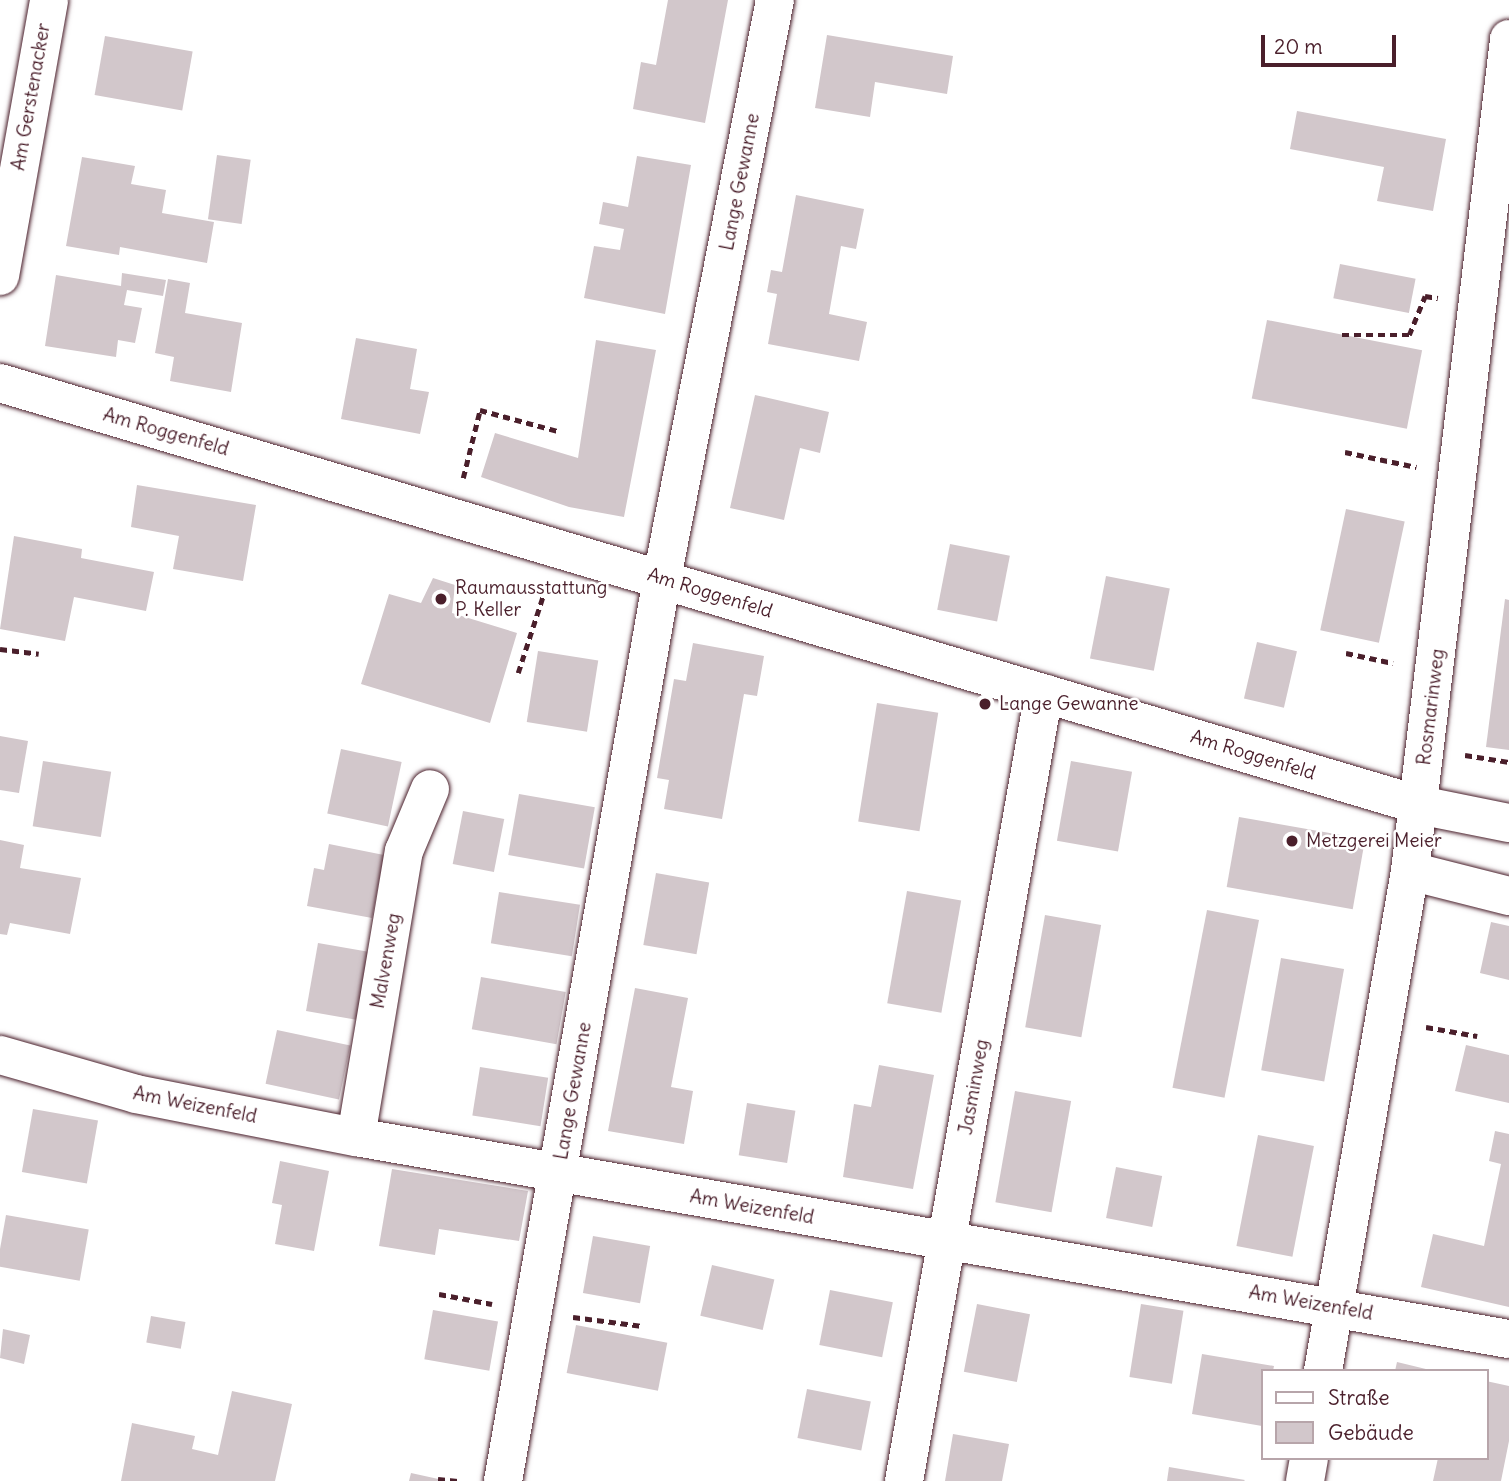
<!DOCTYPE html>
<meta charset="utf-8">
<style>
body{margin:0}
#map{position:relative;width:1509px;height:1481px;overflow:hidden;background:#fff;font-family:Delius,sans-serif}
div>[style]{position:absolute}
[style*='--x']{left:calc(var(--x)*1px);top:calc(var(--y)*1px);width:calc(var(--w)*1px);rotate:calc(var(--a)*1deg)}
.building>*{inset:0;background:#d2c7cb;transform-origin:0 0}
.path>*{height:4.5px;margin-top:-2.25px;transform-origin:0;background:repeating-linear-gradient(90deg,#4a1f2b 0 7px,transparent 0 12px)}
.roads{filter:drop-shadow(0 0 2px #4a1f2b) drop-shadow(0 0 2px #4a1f2b)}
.minor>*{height:38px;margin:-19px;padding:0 19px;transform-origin:19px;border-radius:19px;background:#fff}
.dots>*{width:19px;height:19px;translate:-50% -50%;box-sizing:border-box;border:4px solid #fff;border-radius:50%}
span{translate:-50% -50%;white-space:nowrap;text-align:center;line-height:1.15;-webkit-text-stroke:5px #fff;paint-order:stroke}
.street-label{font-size:19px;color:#4a1f2b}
.poi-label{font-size:19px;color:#4a1f2b}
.left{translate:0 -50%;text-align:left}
.legend{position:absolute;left:1261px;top:1369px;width:228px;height:91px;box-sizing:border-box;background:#fff;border:2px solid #b7a5aa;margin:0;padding:9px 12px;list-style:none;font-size:21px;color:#4a1f2b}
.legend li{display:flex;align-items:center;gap:14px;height:35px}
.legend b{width:35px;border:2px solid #b7a5aa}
.scale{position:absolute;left:1261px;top:35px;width:135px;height:32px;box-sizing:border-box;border:4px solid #4a1f2b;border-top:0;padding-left:9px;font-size:21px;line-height:24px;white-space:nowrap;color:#4a1f2b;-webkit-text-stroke:5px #fff;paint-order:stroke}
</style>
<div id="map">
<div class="building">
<div style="clip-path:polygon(668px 0,728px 0,705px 123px,633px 109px,641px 62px,656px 65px)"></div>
<div style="clip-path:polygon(827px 35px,953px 56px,947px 94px,875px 82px,870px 117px,815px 108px)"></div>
<div style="left:105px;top:36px;width:89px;height:60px;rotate:10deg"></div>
<div style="clip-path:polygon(1297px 111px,1446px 139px,1433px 211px,1377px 201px,1384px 167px,1290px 149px)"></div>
<div style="left:217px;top:155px;width:34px;height:65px;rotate:8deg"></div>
<div style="clip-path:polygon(637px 156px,691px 165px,665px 314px,584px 298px,594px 246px,620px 250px,624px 229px,599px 224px,603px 202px,628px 207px)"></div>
<div style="clip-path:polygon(82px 157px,135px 166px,131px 184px,166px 190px,162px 213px,214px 222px,207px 263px,120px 247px,119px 255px,66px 246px)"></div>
<div style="clip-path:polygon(796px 195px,864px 209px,856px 249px,841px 246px,829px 314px,867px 322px,859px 361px,768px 344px,777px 294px,767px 292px,771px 270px,782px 272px)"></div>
<div style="left:1340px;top:264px;width:77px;height:35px;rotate:11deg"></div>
<div style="clip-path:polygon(122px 273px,166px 280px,163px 296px,127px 290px,124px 305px,142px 308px,135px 343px,118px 340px,116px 357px,45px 346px,56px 275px,121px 286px)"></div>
<div style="clip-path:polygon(168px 279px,190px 283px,185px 313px,242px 323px,231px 392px,170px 381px,174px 357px,155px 353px)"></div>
<div style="left:1267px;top:320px;width:158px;height:80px;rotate:11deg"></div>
<div style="clip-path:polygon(356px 338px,417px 349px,410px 389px,429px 392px,420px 434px,341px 419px)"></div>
<div style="clip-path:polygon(596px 340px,656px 350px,624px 517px,569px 507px,481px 477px,495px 433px,578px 458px)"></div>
<div style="clip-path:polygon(755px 395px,829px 412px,820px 453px,800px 448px,784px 520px,730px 508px)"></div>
<div style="clip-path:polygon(137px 485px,256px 505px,243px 581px,173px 569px,179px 536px,131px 527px)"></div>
<div style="left:1346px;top:509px;width:60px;height:124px;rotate:12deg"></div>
<div style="clip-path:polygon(14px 536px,82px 549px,81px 558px,154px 572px,146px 611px,74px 597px,65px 641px,0 629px)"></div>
<div style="left:950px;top:544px;width:61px;height:67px;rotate:11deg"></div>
<div style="left:1106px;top:576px;width:65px;height:84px;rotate:11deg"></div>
<div style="clip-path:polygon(433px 578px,455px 585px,452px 613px,517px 633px,490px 723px,361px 684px,389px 594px,421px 603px)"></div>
<div style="clip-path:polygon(1505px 599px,1509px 600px,1509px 750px,1486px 747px)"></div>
<div style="left:1257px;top:642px;width:41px;height:58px;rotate:13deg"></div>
<div style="clip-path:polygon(693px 643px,764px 656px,757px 696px,744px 694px,722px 819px,664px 809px,669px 780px,657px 778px,674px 679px,686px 681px)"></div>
<div style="left:538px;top:651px;width:61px;height:72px;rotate:9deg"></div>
<div style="left:877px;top:703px;width:62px;height:120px;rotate:9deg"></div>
<div style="clip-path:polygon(0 736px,28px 741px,19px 793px,0 790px)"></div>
<div style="left:341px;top:749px;width:62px;height:66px;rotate:12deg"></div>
<div style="left:43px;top:761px;width:69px;height:66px;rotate:9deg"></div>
<div style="left:1071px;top:761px;width:62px;height:81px;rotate:10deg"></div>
<div style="left:519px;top:794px;width:77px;height:62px;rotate:10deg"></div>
<div style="left:463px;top:811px;width:42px;height:54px;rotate:11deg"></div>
<div style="left:1239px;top:817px;width:128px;height:71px;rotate:10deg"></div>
<div style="clip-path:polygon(0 840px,24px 845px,20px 868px,81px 878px,70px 934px,10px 923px,7px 935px,0 934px)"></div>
<div style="clip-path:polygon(329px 844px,384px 855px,372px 918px,307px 906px,314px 868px,324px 870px)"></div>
<div style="left:656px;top:873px;width:54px;height:73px;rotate:10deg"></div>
<div style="left:907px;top:891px;width:55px;height:114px;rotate:10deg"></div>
<div style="left:499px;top:892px;width:82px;height:52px;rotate:9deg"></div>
<div style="left:1207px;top:910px;width:53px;height:181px;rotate:11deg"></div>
<div style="left:1045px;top:915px;width:57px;height:114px;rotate:10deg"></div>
<div style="clip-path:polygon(1491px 922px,1509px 926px,1509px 980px,1480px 973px)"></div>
<div style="left:318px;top:943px;width:51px;height:69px;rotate:10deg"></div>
<div style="left:1281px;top:958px;width:64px;height:114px;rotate:10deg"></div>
<div style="left:481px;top:977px;width:86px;height:53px;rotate:10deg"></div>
<div style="clip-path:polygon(635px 988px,688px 998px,671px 1087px,693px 1091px,684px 1144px,608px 1131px)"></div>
<div style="left:277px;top:1030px;width:75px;height:55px;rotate:12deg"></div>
<div style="clip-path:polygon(1466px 1045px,1509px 1055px,1509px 1103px,1455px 1091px)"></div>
<div style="clip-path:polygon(879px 1065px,934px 1075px,913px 1189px,843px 1177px,854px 1104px,871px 1107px)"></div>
<div style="left:480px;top:1067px;width:69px;height:49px;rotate:9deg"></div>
<div style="left:1015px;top:1091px;width:57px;height:113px;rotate:10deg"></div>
<div style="left:747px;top:1103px;width:49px;height:53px;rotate:9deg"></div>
<div style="left:33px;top:1109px;width:66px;height:64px;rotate:10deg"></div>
<div style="clip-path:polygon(1495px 1131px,1509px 1134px,1509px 1307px,1421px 1287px,1433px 1234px,1484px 1246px,1501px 1164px,1489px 1161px)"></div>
<div style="left:1258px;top:1135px;width:57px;height:113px;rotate:11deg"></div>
<div style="clip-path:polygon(280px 1161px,329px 1171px,314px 1251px,275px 1244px,282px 1205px,272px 1203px)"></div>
<div style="left:1116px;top:1167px;width:47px;height:52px;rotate:11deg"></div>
<div style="clip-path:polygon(392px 1169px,528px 1191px,519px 1241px,439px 1229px,435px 1255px,379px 1246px)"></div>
<div style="left:6px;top:1215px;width:84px;height:52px;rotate:10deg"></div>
<div style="left:593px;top:1236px;width:58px;height:58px;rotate:10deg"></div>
<div style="left:712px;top:1265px;width:64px;height:52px;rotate:13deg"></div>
<div style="left:830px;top:1290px;width:64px;height:56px;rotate:11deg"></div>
<div style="left:977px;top:1304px;width:54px;height:69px;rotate:11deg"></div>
<div style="left:1141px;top:1304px;width:43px;height:74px;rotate:9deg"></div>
<div style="left:433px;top:1310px;width:66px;height:50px;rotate:10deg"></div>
<div style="left:151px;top:1316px;width:35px;height:27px;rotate:10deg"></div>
<div style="left:576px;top:1325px;width:93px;height:49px;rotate:11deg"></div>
<div style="clip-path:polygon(3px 1329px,30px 1335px,24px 1364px,0 1358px)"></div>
<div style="clip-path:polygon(1202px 1354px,1274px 1366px,1273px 1371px,1262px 1371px,1262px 1426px,1192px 1414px)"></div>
<div style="clip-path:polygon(1397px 1362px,1430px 1370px,1430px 1371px,1395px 1371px)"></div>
<div style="clip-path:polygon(1486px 1381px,1509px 1386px,1509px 1441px,1501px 1481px,1433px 1481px,1438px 1458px,1486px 1458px)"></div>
<div style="left:807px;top:1389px;width:65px;height:50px;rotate:11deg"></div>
<div style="clip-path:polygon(232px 1391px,292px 1404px,275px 1481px,121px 1481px,132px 1423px,195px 1436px,192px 1449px,218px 1455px)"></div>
<div style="clip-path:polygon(953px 1434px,1009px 1444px,1002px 1481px,945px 1481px)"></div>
<div style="clip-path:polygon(1169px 1467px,1245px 1480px,1244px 1481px,1167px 1481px)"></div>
<div style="clip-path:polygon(411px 1473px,443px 1480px,443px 1481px,409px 1481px)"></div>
</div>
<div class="path">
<div style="--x:1342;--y:335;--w:67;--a:0"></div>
<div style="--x:1409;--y:335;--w:42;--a:-67.7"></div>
<div style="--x:1425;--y:296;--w:13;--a:9"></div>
<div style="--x:1345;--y:452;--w:73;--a:11.9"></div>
<div style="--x:463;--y:478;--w:70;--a:-76"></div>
<div style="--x:480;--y:410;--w:81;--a:15.1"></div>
<div style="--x:0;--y:649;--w:39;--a:7"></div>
<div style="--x:1346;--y:653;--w:48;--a:12"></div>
<div style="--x:518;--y:673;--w:87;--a:-72"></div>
<div style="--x:1465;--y:755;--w:45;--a:9"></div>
<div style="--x:1426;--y:1027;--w:52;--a:10"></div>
<div style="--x:439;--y:1294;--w:54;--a:10.7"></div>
<div style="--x:573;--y:1317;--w:70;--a:7.4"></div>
<div style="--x:438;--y:1479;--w:20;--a:6"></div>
</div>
<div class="roads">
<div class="minor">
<div style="--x:0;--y:276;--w:280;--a:-79.9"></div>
<div style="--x:0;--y:383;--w:1480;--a:16.56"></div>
<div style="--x:1419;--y:805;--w:92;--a:11.3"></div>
<div style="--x:1410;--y:871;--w:102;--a:14.2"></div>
<div style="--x:0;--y:1055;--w:141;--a:16"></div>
<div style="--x:136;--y:1094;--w:224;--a:11.1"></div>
<div style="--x:356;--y:1137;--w:1171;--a:9.94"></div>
<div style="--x:356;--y:1137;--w:290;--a:-80.5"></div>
<div style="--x:404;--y:851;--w:67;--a:-67.2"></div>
<div style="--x:1323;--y:1371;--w:508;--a:-80.13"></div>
<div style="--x:1410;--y:871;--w:838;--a:-83.21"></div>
<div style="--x:503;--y:1481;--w:917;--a:-80.01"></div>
<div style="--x:662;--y:578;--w:589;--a:-78.94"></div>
<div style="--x:904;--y:1481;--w:800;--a:-79.93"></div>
<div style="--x:1305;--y:1481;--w:23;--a:-80"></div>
</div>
</div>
<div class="dots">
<div style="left:441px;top:599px;background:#4a1f2b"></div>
<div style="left:985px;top:704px;background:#4a1f2b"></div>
<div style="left:1292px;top:841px;background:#4a1f2b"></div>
</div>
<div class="street-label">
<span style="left:31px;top:97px;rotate:-80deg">Am Gerstenacker</span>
<span style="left:740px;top:182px;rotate:-79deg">Lange Gewanne</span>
<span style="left:166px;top:432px;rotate:16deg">Am Roggenfeld</span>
<span style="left:710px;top:593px;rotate:17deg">Am Roggenfeld</span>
<span style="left:1431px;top:707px;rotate:-83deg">Rosmarinweg</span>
<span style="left:1253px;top:755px;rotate:17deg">Am Roggenfeld</span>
<span style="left:386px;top:961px;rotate:-80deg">Malvenweg</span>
<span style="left:974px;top:1087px;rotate:-80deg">Jasminweg</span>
<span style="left:573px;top:1091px;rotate:-80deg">Lange Gewanne</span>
<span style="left:195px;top:1105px;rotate:11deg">Am Weizenfeld</span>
<span style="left:752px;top:1207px;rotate:10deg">Am Weizenfeld</span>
<span style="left:1311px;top:1303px;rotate:10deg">Am Weizenfeld</span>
</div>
<div class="poi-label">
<span class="left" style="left:455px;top:599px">Raumausstattung<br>P. Keller</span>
<span class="left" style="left:999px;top:704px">Lange Gewanne</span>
<span class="left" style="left:1306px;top:841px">Metzgerei Meier</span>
</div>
<ul class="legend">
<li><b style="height:9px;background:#fff"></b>Straße</li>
<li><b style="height:19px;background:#d2c7cb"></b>Gebäude</li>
</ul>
<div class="scale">20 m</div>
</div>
